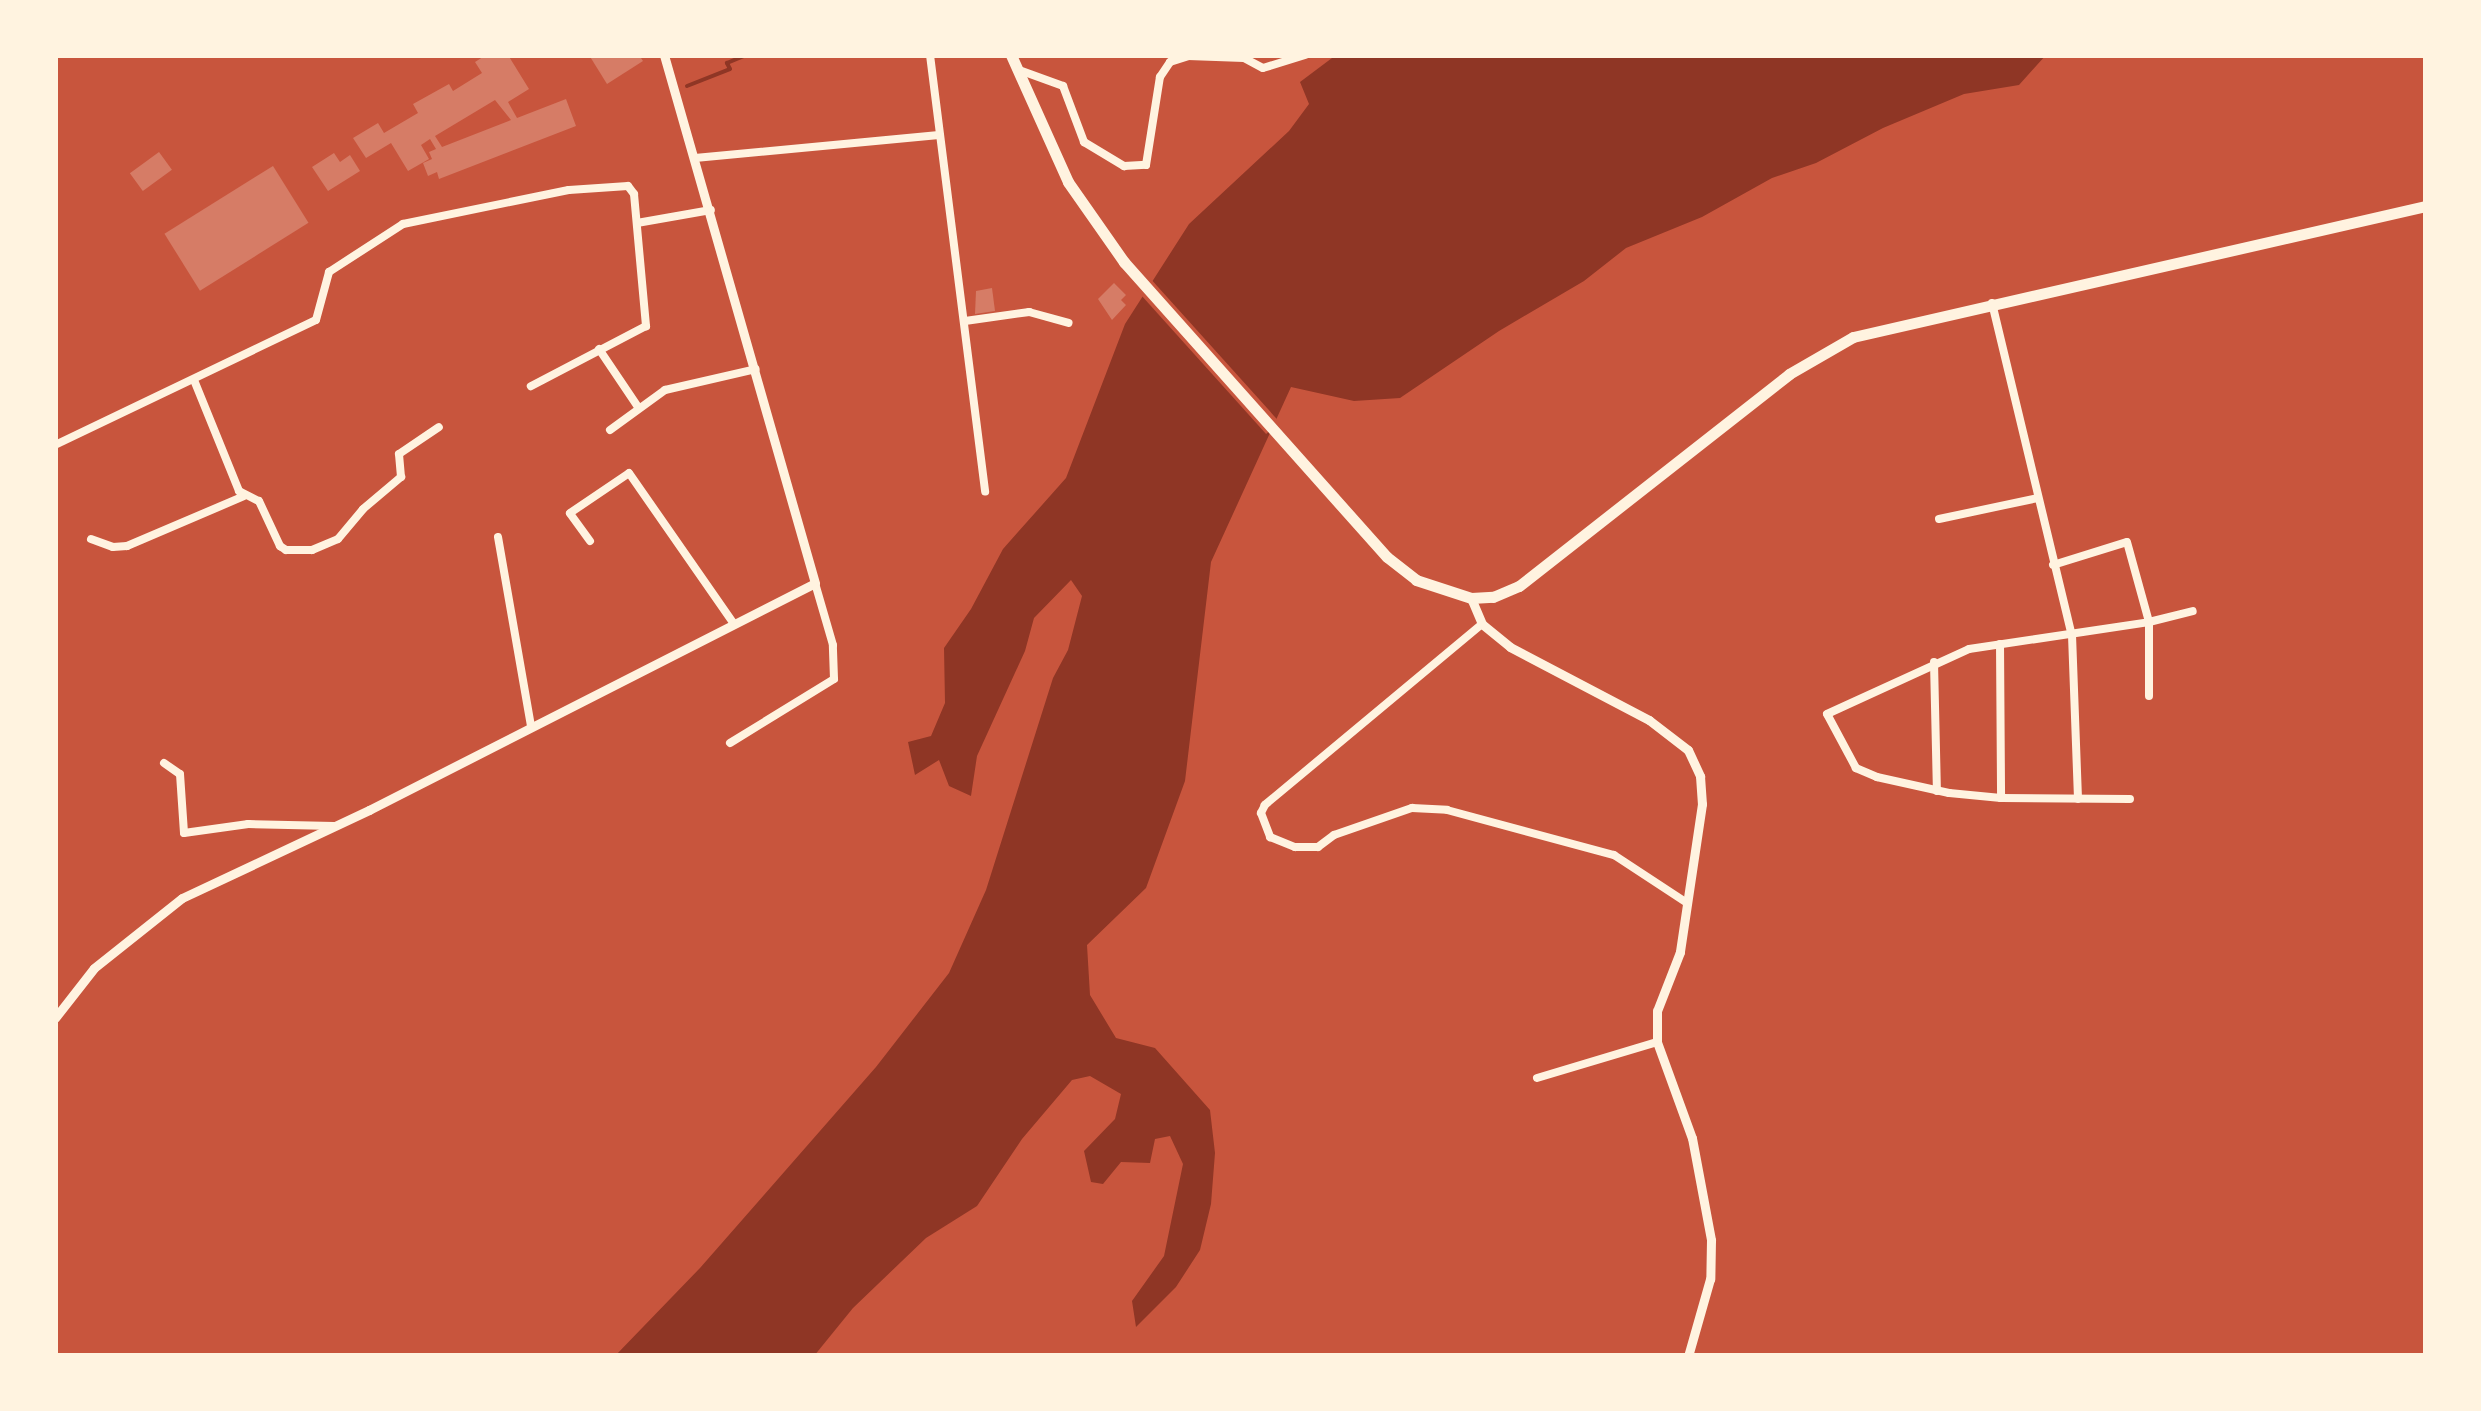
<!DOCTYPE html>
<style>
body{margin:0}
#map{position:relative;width:2481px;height:1411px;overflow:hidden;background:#c8553d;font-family:Merriweather,serif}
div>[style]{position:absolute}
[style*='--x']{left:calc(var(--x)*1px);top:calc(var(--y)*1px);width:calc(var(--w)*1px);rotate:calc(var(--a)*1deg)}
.water>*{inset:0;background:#8f3625}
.pier>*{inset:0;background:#c8553d;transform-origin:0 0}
.stream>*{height:4px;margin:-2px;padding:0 2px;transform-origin:2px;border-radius:2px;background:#8f3625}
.building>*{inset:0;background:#d67c66;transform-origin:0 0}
.minor>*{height:8px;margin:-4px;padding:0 4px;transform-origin:4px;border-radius:4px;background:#fff3e0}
.tertiary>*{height:9px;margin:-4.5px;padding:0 4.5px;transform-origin:4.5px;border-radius:4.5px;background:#fff3e0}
.primary>*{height:11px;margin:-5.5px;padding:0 5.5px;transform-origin:5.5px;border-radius:5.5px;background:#fff3e0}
span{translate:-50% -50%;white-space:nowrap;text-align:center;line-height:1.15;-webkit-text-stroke:10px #fff3e0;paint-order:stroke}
.frame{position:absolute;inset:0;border:58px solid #fff3e0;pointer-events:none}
</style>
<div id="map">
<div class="water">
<div style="clip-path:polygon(1336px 55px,2046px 55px,2019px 85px,1964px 94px,1883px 128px,1816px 163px,1772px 178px,1702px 217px,1626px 248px,1584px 281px,1499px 331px,1400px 398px,1354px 401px,1291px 387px,1211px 562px,1185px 781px,1146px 888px,1087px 945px,1090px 995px,1116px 1038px,1155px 1048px,1210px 1110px,1215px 1153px,1211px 1204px,1200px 1250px,1176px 1287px,1136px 1327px,1132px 1301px,1164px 1256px,1183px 1164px,1170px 1136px,1155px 1139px,1150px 1163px,1121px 1162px,1103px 1184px,1091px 1182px,1084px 1151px,1115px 1119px,1121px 1094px,1090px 1076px,1072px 1080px,1022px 1139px,977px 1206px,926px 1238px,853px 1308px,814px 1356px,615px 1356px,700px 1268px,876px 1067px,949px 973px,986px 890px,1053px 678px,1068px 650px,1082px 596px,1071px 580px,1034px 618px,1025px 651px,977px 756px,971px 796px,949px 786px,939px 760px,915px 775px,908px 742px,931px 736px,945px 703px,944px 648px,971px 609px,1003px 549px,1066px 478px,1125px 324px,1189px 224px,1289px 131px,1309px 104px,1300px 82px)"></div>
</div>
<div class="pier">
<div style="left:1149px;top:277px;width:195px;height:18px;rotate:48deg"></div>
</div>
<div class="stream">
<div style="--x:687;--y:86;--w:46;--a:-21.6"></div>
<div style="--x:730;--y:69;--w:7;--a:-117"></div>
<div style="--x:727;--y:63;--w:21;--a:-23"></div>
</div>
<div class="building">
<div style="clip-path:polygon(evenodd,486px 55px,508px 55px,529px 89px,508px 102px,517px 118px,566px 99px,576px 126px,439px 179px,437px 172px,428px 176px,423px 163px,432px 159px,429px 152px,436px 149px,430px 139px,421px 145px,429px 159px,408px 171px,391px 143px,366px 158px,353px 138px,378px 123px,384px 133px,418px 113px,413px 104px,449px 84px,453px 91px,482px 73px,475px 62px,486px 55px,495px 100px,511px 120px,442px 147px,435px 136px,495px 100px)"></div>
<div style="clip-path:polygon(589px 55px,639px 55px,643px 61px,607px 84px)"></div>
<div style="left:159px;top:152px;width:22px;height:36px;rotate:54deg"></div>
<div style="clip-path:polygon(334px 153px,340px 162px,350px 155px,360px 171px,328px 191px,312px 167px)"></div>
<div style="left:273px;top:166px;width:67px;height:128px;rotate:58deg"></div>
<div style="clip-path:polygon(1114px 283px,1126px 295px,1121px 300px,1126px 305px,1112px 320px,1098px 299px)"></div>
<div style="clip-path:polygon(992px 288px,995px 311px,975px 314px,976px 291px)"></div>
</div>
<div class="minor">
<div style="--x:930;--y:55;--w:440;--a:82.8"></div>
<div style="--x:1019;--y:70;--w:47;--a:20"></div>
<div style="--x:1063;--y:86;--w:60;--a:69.4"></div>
<div style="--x:1084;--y:142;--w:47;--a:31"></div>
<div style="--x:1124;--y:166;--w:22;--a:-3"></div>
<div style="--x:1146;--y:165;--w:89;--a:-81"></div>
<div style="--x:1160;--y:77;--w:18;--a:-56"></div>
<div style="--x:1170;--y:62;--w:19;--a:-18"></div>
<div style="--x:1188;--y:56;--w:56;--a:2"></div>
<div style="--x:1244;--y:58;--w:21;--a:28"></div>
<div style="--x:1263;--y:68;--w:44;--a:-17.2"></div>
<div style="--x:695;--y:158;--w:245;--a:-5.4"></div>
<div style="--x:637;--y:223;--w:75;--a:-10"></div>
<div style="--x:1992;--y:303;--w:342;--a:76.5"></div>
<div style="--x:2072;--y:635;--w:164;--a:87.9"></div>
<div style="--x:965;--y:321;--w:65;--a:-8"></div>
<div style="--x:1029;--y:312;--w:41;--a:15.4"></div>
<div style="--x:599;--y:349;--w:70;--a:56.1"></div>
<div style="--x:194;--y:380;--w:120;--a:67.9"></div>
<div style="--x:239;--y:491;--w:22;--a:27"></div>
<div style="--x:259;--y:501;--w:50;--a:65"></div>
<div style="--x:280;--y:546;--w:7;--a:34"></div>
<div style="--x:286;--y:550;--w:26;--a:0"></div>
<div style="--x:312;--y:550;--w:28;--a:-23"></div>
<div style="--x:338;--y:539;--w:39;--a:-50"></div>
<div style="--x:363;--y:509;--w:50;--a:-40.1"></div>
<div style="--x:401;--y:477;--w:23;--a:-95"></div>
<div style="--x:399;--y:454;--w:48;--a:-34"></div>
<div style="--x:610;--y:430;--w:68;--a:-36"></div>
<div style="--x:665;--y:390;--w:93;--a:-13"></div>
<div style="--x:55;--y:445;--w:289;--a:-25.6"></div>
<div style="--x:316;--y:320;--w:50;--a:-74.8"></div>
<div style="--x:329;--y:272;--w:88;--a:-33"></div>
<div style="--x:403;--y:224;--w:169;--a:-11.6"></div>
<div style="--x:569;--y:190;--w:59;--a:-3.9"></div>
<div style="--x:628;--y:186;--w:10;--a:53"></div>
<div style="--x:634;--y:194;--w:133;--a:84.8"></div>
<div style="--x:646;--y:326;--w:130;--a:152.4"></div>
<div style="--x:1939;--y:519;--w:101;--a:-12"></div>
<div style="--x:498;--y:537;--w:192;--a:80.1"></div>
<div style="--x:91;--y:539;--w:23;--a:20"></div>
<div style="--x:113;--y:547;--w:14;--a:-4"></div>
<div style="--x:127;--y:546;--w:127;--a:-23.1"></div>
<div style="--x:590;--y:541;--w:34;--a:-126"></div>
<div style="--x:570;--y:513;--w:71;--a:-34.1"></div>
<div style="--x:629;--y:473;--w:184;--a:55.2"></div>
<div style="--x:2053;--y:565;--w:77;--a:-17.3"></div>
<div style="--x:2127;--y:542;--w:83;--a:74.6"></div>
<div style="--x:2149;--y:622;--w:74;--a:90"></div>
<div style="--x:1482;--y:624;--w:283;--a:140.2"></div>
<div style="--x:1265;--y:805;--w:9;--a:117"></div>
<div style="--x:1261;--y:813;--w:26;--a:69"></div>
<div style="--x:1270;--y:837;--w:27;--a:22"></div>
<div style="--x:1295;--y:847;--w:23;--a:0"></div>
<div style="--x:1318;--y:847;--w:20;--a:-37"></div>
<div style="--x:1334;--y:835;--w:83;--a:-19.1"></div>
<div style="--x:1412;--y:808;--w:35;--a:3"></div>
<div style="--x:1447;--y:810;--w:173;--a:15.1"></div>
<div style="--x:1614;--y:855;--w:87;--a:33.3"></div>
<div style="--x:2000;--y:644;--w:154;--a:89.6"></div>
<div style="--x:1934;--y:662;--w:129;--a:88.7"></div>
<div style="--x:730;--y:743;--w:122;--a:-31.6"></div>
<div style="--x:834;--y:679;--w:34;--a:-92"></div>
<div style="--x:833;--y:645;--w:65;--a:-106.2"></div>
<div style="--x:164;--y:763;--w:19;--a:35"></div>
<div style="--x:180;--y:774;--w:59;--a:86.1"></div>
<div style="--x:184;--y:833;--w:65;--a:-8"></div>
<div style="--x:248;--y:824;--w:86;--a:1.3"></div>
<div style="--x:2130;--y:799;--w:129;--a:-179.6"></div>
<div style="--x:2001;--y:798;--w:52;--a:-174.5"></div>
<div style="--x:1949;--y:793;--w:74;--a:-167.5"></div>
<div style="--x:1877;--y:777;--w:23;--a:-157"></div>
<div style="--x:1856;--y:768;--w:61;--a:-118.2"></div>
<div style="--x:1827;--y:714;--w:156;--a:-24.6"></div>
<div style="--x:1969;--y:649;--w:182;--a:-8.5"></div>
<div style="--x:2149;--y:622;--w:45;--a:-14"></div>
<div style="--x:1537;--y:1078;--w:125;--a:-16.7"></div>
</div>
<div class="tertiary">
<div style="--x:1471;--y:598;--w:28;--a:67"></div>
<div style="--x:1482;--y:624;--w:36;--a:39"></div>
<div style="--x:1510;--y:647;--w:157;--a:27.7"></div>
<div style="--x:1649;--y:720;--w:49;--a:37.6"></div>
<div style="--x:1688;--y:750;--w:29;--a:65"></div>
<div style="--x:1700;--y:776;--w:28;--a:86"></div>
<div style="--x:1702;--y:804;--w:150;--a:98.5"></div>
<div style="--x:1680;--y:952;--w:63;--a:111.3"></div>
<div style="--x:1657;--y:1011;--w:31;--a:90"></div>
<div style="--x:1657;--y:1042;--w:102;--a:70"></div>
<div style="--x:1692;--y:1138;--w:104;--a:79.4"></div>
<div style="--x:1711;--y:1240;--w:39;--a:91"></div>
<div style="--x:1710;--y:1279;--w:80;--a:105.9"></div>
<div style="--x:55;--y:1018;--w:63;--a:-52"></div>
<div style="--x:94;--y:968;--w:112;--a:-38.5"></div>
<div style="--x:182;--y:898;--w:207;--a:-25.2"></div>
<div style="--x:369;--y:810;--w:500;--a:-26.97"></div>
<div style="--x:815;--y:583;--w:549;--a:-105.96"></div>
</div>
<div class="primary">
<div style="--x:1011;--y:55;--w:139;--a:65.8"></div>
<div style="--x:1068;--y:182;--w:98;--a:55"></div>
<div style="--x:1124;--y:262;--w:395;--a:48.3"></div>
<div style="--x:1387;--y:557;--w:37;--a:38"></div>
<div style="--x:1416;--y:580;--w:58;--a:18.1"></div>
<div style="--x:1471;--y:598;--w:22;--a:-3"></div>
<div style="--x:1493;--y:597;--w:28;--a:-23"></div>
<div style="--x:1519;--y:586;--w:343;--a:-38.1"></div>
<div style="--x:1789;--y:374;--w:74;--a:-30"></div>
<div style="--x:1853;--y:337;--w:588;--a:-12.88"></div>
</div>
<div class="frame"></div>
</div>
